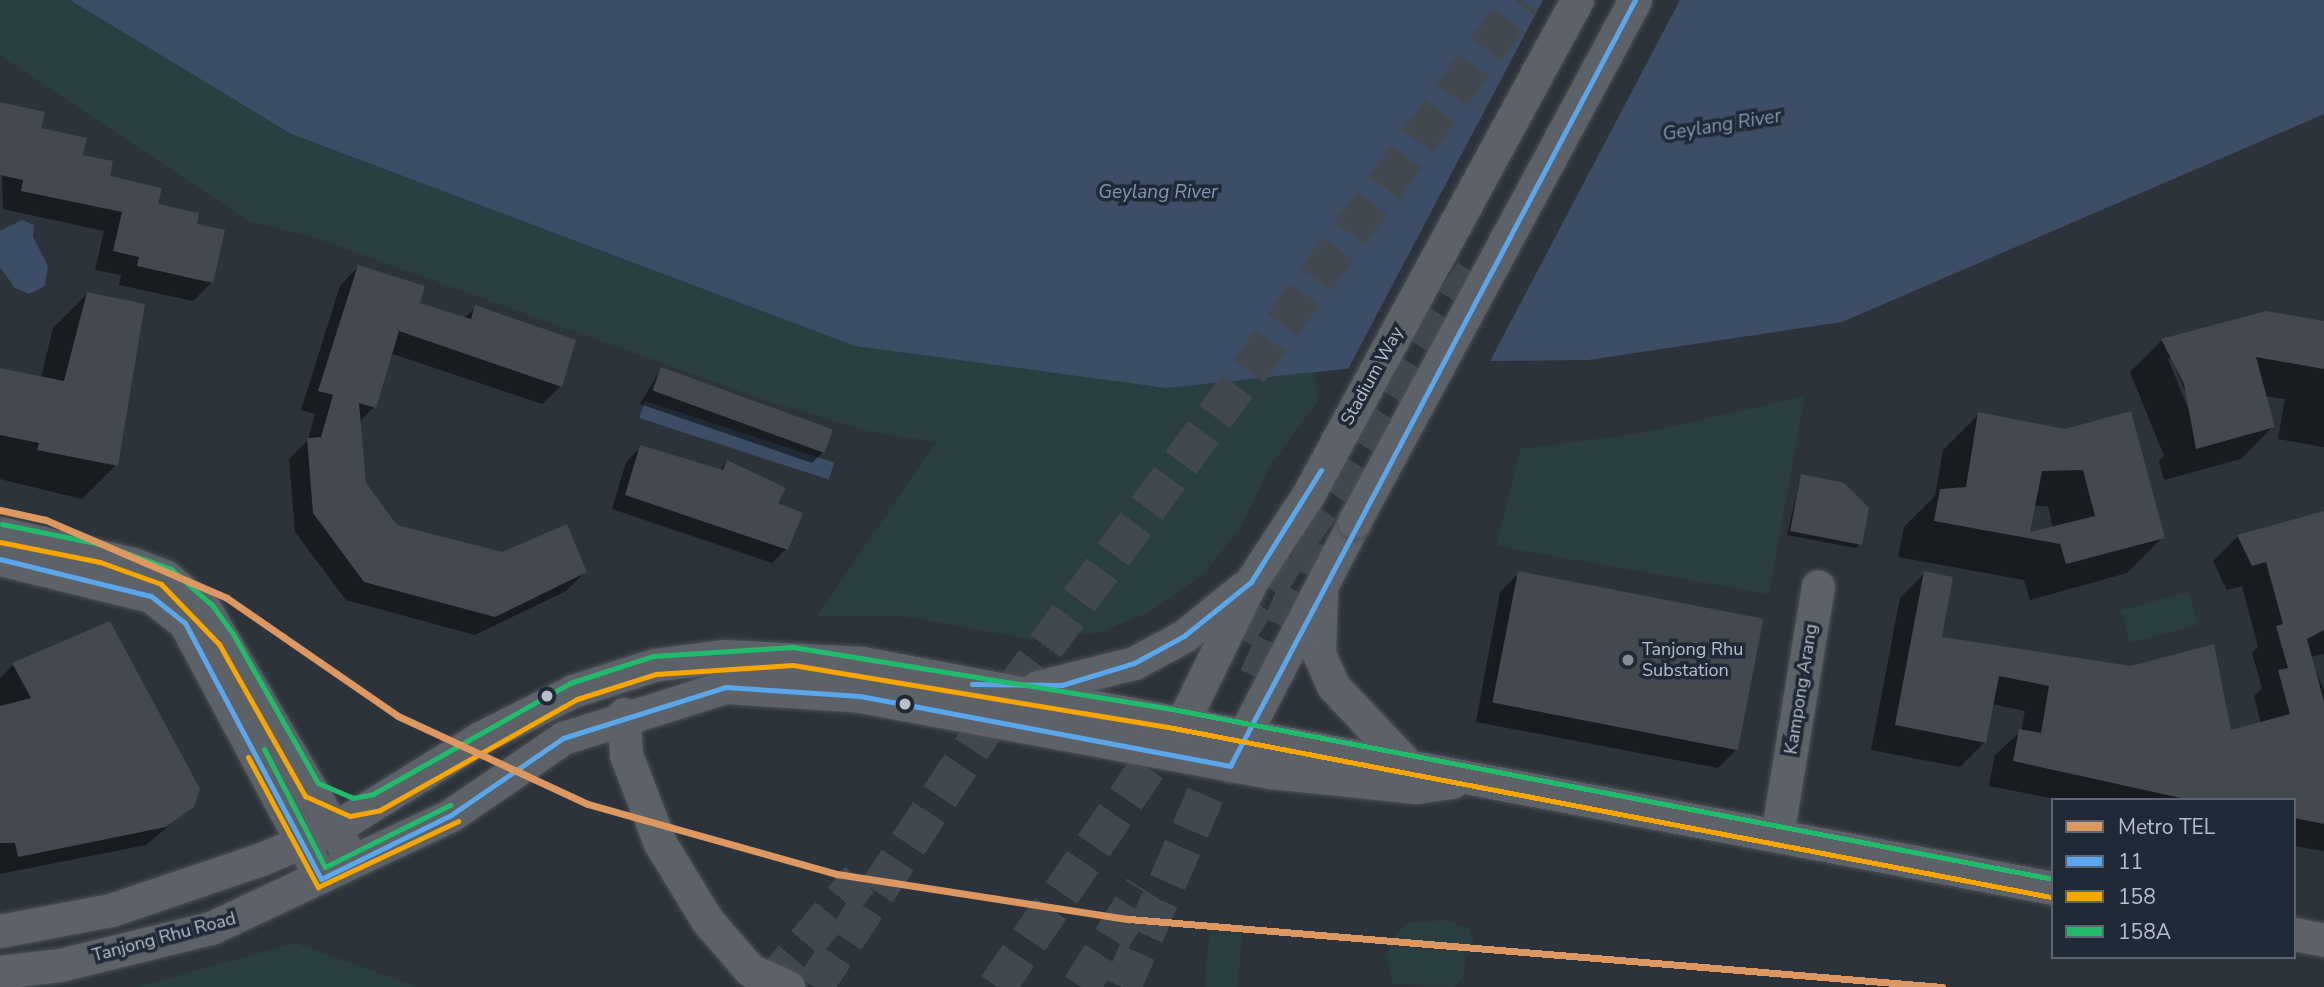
<!DOCTYPE html>
<style>
body{margin:0}
#map{position:relative;width:2324px;height:987px;overflow:hidden;background:#2d333a;font-family:"Nunito Sans",sans-serif}
div>[style]{position:absolute}
[style*='--x']{left:calc(var(--x)*1px);top:calc(var(--y)*1px);width:calc(var(--w)*1px);rotate:calc(var(--a)*1deg)}
.green>*{inset:0;background:#2a3d40;transform-origin:0 0}
.water>*{inset:0;background:#3c4d65;transform-origin:0 0}
.pier>*{inset:0;background:#2d333a}
.shadow>*{inset:0;background:#0007}
.building>*{inset:0;background:#44484f;transform-origin:0 0}
.highway-tunnel>*{height:38px;margin-top:-19px;transform-origin:0;background:repeating-linear-gradient(90deg,#424850 0 38px,transparent 0 57px)}
.roads{filter:drop-shadow(0 0 2px #4b4f55) drop-shadow(0 0 2px #4b4f55)}
.minor>*{height:33px;margin:-16.5px;padding:0 16.5px;transform-origin:16.5px;border-radius:16.5px;background:#5d6168}
.bridges{filter:drop-shadow(0 0 2px #4b4f55) drop-shadow(0 0 2px #4b4f55)}
.minor-bridge>*{height:33px;margin:-16.5px;padding:0 16.5px;transform-origin:16.5px;border-radius:16.5px;background:#5d6168}
.bus-1>*{height:5px;margin:-2.5px;padding:0 2.5px;transform-origin:2.5px;border-radius:2.5px;background:#5aa8eb}
.bus-2>*{height:5px;margin:-2.5px;padding:0 2.5px;transform-origin:2.5px;border-radius:2.5px;background:#f7a600}
.bus-3>*{height:5px;margin:-2.5px;padding:0 2.5px;transform-origin:2.5px;border-radius:2.5px;background:#20bc6c}
.metro-1>*{height:7px;margin:-3.5px;padding:0 3.5px;transform-origin:3.5px;border-radius:3.5px;background:#dc9860}
.dots>*{width:19px;height:19px;translate:-50% -50%;box-sizing:border-box;border:4px solid #202936;border-radius:50%}
span{translate:-50% -50%;white-space:nowrap;text-align:center;line-height:1.15;-webkit-text-stroke:7px #202936;paint-order:stroke}
.street-label{font-size:18px;color:#b8bfcb}
.poi-label{font-size:18px;color:#b8bfcb}
.left{translate:0 -50%;text-align:left}
.water-label{font-size:19px;color:#8096b1;font-style:italic}
.legend{position:absolute;left:2051px;top:798px;width:245px;height:161px;box-sizing:border-box;background:#202936;border:2px solid #5d6572;margin:0;padding:9px 12px;list-style:none;font-size:21px;color:#b8bfcb}
.legend li{display:flex;align-items:center;gap:14px;height:35px}
.legend b{width:35px;border:2px solid #5d6572}
</style>
<div id="map">
<div class="green">
<div style="clip-path:polygon(0 0,70px 0,291px 134px,855px 346px,1166px 388px,1315px 370px,1318px 401px,1270px 466px,1241px 527px,1202px 576px,1149px 612px,1102px 632px,1034px 640px,901px 616px,817px 616px,936px 442px,871px 432px,770px 402px,313px 237px,249px 221px,0 56px)"></div>
<div style="clip-path:polygon(1805px 396px,1769px 594px,1496px 546px,1520px 449px,1642px 433px)"></div>
<div style="left:2189px;top:592px;width:34px;height:70px;rotate:75deg"></div>
<div style="clip-path:polygon(1445px 920px,1470px 929px,1475px 948px,1466px 957px,1463px 978px,1453px 987px,1392px 984px,1387px 957px,1394px 935px,1408px 923px)"></div>
<div style="left:1210px;top:923px;width:33px;height:64px;rotate:5deg"></div>
<div style="clip-path:polygon(295px 943px,418px 987px,137px 987px)"></div>
</div>
<div class="water">
<div style="clip-path:polygon(70px 0,2324px 0,2324px 114px,1842px 322px,1588px 360px,1409px 362px,1166px 388px,855px 346px,291px 134px)"></div>
<div style="clip-path:polygon(22px 220px,34px 225px,33px 237px,48px 266px,45px 286px,29px 294px,15px 288px,0 267px,0 231px)"></div>
<div style="left:645px;top:401px;width:199px;height:18px;rotate:18deg"></div>
</div>
<div class="pier">
<div style="clip-path:polygon(1543px 0,1680px 0,1488px 365px,1347px 371px)"></div>
</div>
<div class="shadow">
<div style="clip-path:polygon(0 104px,108px 178px,195px 225px,212px 282px,193px 301px,119px 285px,121px 275px,95px 270px,104px 231px,3px 209px)"></div>
<div style="clip-path:polygon(358px 267px,418px 304px,464px 318px,476px 307px,561px 386px,542px 404px,390px 353px,374px 407px,359px 422px,365px 484px,396px 527px,585px 572px,566px 591px,475px 635px,346px 600px,295px 532px,289px 459px,308px 440px,315px 414px,301px 410px,340px 286px)"></div>
<div style="clip-path:polygon(87px 294px,116px 465px,82px 499px,0 479px,0 370px,41px 378px,53px 328px)"></div>
<div style="clip-path:polygon(evenodd,2324px 323px,2324px 447px,2278px 439px,2285px 399px,2265px 396px,2273px 426px,2241px 459px,2164px 480px,2159px 461px,2164px 456px,2130px 372px,2162px 340px,2324px 323px,2168px 359px,2172px 359px,2202px 433px,2199px 435px,2168px 359px)"></div>
<div style="clip-path:polygon(661px 369px,825px 450px,812px 463px,640px 404px)"></div>
<div style="clip-path:polygon(evenodd,1979px 414px,2065px 430px,2163px 537px,2127px 573px,2030px 600px,2024px 580px,1898px 557px,1904px 527px,1935px 496px,1943px 450px,1979px 414px,2033px 506px,2048px 506px,2053px 528px,2028px 534px,2033px 506px)"></div>
<div style="clip-path:polygon(641px 447px,719px 470px,727px 462px,776px 504px,786px 549px,772px 563px,612px 509px,626px 462px)"></div>
<div style="clip-path:polygon(1801px 476px,1860px 544px,1856px 548px,1787px 535px)"></div>
<div style="clip-path:polygon(2324px 513px,2324px 654px,2310px 657px,2324px 691px,2324px 851px,2294px 846px,2294px 800px,2060px 800px,1989px 786px,1995px 755px,2021px 731px,2025px 711px,1992px 704px,1985px 742px,1960px 767px,1871px 750px,1900px 598px,1925px 573px,1940px 638px,2230px 732px,2261px 724px,2254px 696px,2262px 688px,2252px 653px,2258px 647px,2242px 586px,2227px 590px,2213px 561px,2238px 536px)"></div>
<div style="clip-path:polygon(1519px 573px,1737px 749px,1718px 768px,1476px 722px,1500px 592px)"></div>
<div style="clip-path:polygon(13px 665px,192px 806px,146px 845px,0 874px,0 678px)"></div>
</div>
<div class="building">
<div style="clip-path:polygon(0 102px,45px 112px,41px 128px,87px 138px,83px 155px,113px 161px,110px 176px,162px 188px,158px 204px,199px 213px,197px 224px,225px 230px,213px 283px,137px 266px,139px 257px,113px 251px,122px 212px,21px 191px,23px 180px,0 175px)"></div>
<div style="clip-path:polygon(358px 265px,425px 286px,420px 303px,471px 319px,475px 305px,576px 340px,562px 387px,399px 331px,376px 408px,359px 403px,366px 483px,397px 525px,502px 552px,567px 524px,587px 572px,495px 617px,364px 582px,313px 513px,307px 438px,321px 437px,333px 395px,318px 391px)"></div>
<div style="clip-path:polygon(87px 292px,145px 304px,118px 466px,37px 450px,39px 443px,0 435px,0 368px,64px 381px)"></div>
<div style="clip-path:polygon(2266px 311px,2324px 321px,2324px 369px,2256px 357px,2275px 427px,2196px 449px,2184px 384px,2161px 339px)"></div>
<div style="left:661px;top:367px;width:183px;height:25px;rotate:20deg"></div>
<div style="clip-path:polygon(evenodd,2131px 411px,2165px 538px,2066px 564px,2060px 544px,1934px 521px,1940px 489px,1966px 487px,1978px 412px,2065px 429px,2131px 411px,2083px 470px,2095px 516px,2030px 532px,2042px 471px,2083px 470px)"></div>
<div style="clip-path:polygon(640px 445px,723px 470px,727px 460px,786px 488px,778px 503px,803px 513px,788px 550px,625px 495px)"></div>
<div style="clip-path:polygon(1801px 474px,1844px 483px,1869px 508px,1862px 545px,1790px 531px)"></div>
<div style="clip-path:polygon(2324px 511px,2324px 630px,2307px 639px,2324px 701px,2324px 824px,2294px 818px,2294px 800px,2190px 800px,2013px 761px,2019px 729px,2041px 733px,2049px 686px,1999px 676px,1986px 743px,1895px 725px,1924px 571px,1953px 577px,1942px 637px,2131px 666px,2214px 644px,2231px 730px,2290px 714px,2278px 670px,2288px 668px,2276px 626px,2283px 624px,2266px 562px,2252px 566px,2237px 535px)"></div>
<div style="left:1518px;top:571px;width:250px;height:134px;rotate:11deg"></div>
<div style="clip-path:polygon(110px 621px,200px 789px,194px 807px,166px 827px,18px 857px,15px 843px,0 843px,0 706px,31px 698px,12px 663px)"></div>
</div>
<div class="highway-tunnel">
<div style="--x:1236;--y:635;--w:433;--a:-56.7"></div>
<div style="--x:1258;--y:678;--w:147;--a:-65.9"></div>
<div style="--x:769;--y:987;--w:141;--a:-49.9"></div>
<div style="--x:814;--y:987;--w:298;--a:-56.6"></div>
<div style="--x:978;--y:738;--w:917;--a:-53.61"></div>
<div style="--x:997;--y:987;--w:320;--a:-55.6"></div>
<div style="--x:1081;--y:987;--w:116;--a:-57.7"></div>
<div style="--x:1122;--y:987;--w:278;--a:-66.5"></div>
</div>
<div class="roads">
<div class="minor">
<div style="--x:0;--y:533;--w:137;--a:13.1"></div>
<div style="--x:133;--y:564;--w:34;--a:21"></div>
<div style="--x:165;--y:576;--w:54;--a:40.5"></div>
<div style="--x:206;--y:611;--w:273;--a:59.6"></div>
<div style="--x:0;--y:559;--w:155;--a:13.8"></div>
<div style="--x:151;--y:596;--w:43;--a:38.5"></div>
<div style="--x:185;--y:623;--w:268;--a:61.9"></div>
<div style="--x:1321;--y:593;--w:61;--a:91.9"></div>
<div style="--x:1319;--y:654;--w:35;--a:66"></div>
<div style="--x:1333;--y:686;--w:103;--a:46.6"></div>
<div style="--x:1038;--y:687;--w:99;--a:-14"></div>
<div style="--x:1134;--y:663;--w:57;--a:-28.4"></div>
<div style="--x:1184;--y:636;--w:76;--a:-39.1"></div>
<div style="--x:624;--y:714;--w:41;--a:87.2"></div>
<div style="--x:626;--y:755;--w:94;--a:68.9"></div>
<div style="--x:660;--y:843;--w:90;--a:58.6"></div>
<div style="--x:707;--y:920;--w:66;--a:49.3"></div>
<div style="--x:750;--y:970;--w:42;--a:24.1"></div>
<div style="--x:1175;--y:738;--w:174;--a:-64"></div>
<div style="--x:1251;--y:582;--w:104;--a:-56.8"></div>
<div style="--x:1308;--y:495;--w:563;--a:-61.48"></div>
<div style="--x:1235;--y:753;--w:260;--a:-62.7"></div>
<div style="--x:1777;--y:836;--w:253;--a:-80.7"></div>
<div style="--x:0;--y:931;--w:113;--a:-10.7"></div>
<div style="--x:111;--y:910;--w:156;--a:-18.7"></div>
<div style="--x:259;--y:860;--w:82;--a:-22.8"></div>
<div style="--x:335;--y:828;--w:171;--a:-31.8"></div>
<div style="--x:480;--y:738;--w:104;--a:-26.8"></div>
<div style="--x:573;--y:691;--w:85;--a:-17.8"></div>
<div style="--x:654;--y:665;--w:71;--a:-7.3"></div>
<div style="--x:724;--y:656;--w:138;--a:2.9"></div>
<div style="--x:862;--y:663;--w:1212;--a:10.7"></div>
<div style="--x:2294;--y:934;--w:31;--a:11"></div>
<div style="--x:0;--y:972;--w:60;--a:-6.7"></div>
<div style="--x:60;--y:965;--w:155;--a:-13.8"></div>
<div style="--x:211;--y:928;--w:265;--a:-25.2"></div>
<div style="--x:451;--y:815;--w:136;--a:-34.5"></div>
<div style="--x:563;--y:738;--w:171;--a:-17.4"></div>
<div style="--x:726;--y:687;--w:134;--a:3.8"></div>
<div style="--x:860;--y:696;--w:417;--a:10.5"></div>
<div style="--x:1270;--y:772;--w:147;--a:5.9"></div>
<div style="--x:1416;--y:787;--w:36;--a:-8"></div>
</div>
</div>
<div class="bridges">
<div class="minor-bridge">
<div style="--x:1354;--y:522;--w:593;--a:-61.71"></div>
</div>
</div>
<div class="bus-1">
<div style="--x:0;--y:559;--w:155;--a:13.8"></div>
<div style="--x:151;--y:596;--w:43;--a:38.5"></div>
<div style="--x:185;--y:623;--w:290;--a:62"></div>
<div style="--x:321;--y:879;--w:145;--a:-26.2"></div>
<div style="--x:451;--y:815;--w:136;--a:-34.5"></div>
<div style="--x:563;--y:738;--w:171;--a:-17.4"></div>
<div style="--x:726;--y:687;--w:134;--a:3.8"></div>
<div style="--x:860;--y:696;--w:377;--a:10.7"></div>
<div style="--x:1230;--y:766;--w:866;--a:-62.13"></div>
<div style="--x:972;--y:684;--w:90;--a:0.6"></div>
<div style="--x:1062;--y:685;--w:75;--a:-17"></div>
<div style="--x:1134;--y:663;--w:57;--a:-28.4"></div>
<div style="--x:1184;--y:636;--w:86;--a:-38.9"></div>
<div style="--x:1251;--y:582;--w:132;--a:-58"></div>
</div>
<div class="bus-2">
<div style="--x:0;--y:542;--w:102;--a:11.3"></div>
<div style="--x:100;--y:562;--w:65;--a:19.8"></div>
<div style="--x:161;--y:584;--w:83;--a:46"></div>
<div style="--x:219;--y:644;--w:175;--a:60.5"></div>
<div style="--x:305;--y:796;--w:49;--a:24"></div>
<div style="--x:350;--y:816;--w:31;--a:-11"></div>
<div style="--x:380;--y:810;--w:226;--a:-29.4"></div>
<div style="--x:577;--y:699;--w:83;--a:-17.6"></div>
<div style="--x:656;--y:674;--w:137;--a:-3.8"></div>
<div style="--x:793;--y:665;--w:380;--a:9.4"></div>
<div style="--x:1168;--y:727;--w:899;--a:10.9"></div>
<div style="--x:248;--y:757;--w:148;--a:61.7"></div>
<div style="--x:318;--y:887;--w:155;--a:-25.2"></div>
</div>
<div class="bus-3">
<div style="--x:2;--y:524;--w:104;--a:11.6"></div>
<div style="--x:104;--y:545;--w:71;--a:19.7"></div>
<div style="--x:171;--y:569;--w:55;--a:41.3"></div>
<div style="--x:212;--y:605;--w:36;--a:54"></div>
<div style="--x:233;--y:634;--w:172;--a:60.3"></div>
<div style="--x:318;--y:783;--w:38;--a:23"></div>
<div style="--x:353;--y:798;--w:20;--a:-11"></div>
<div style="--x:373;--y:794;--w:226;--a:-29.4"></div>
<div style="--x:570;--y:683;--w:87;--a:-18"></div>
<div style="--x:653;--y:656;--w:140;--a:-3.7"></div>
<div style="--x:793;--y:647;--w:384;--a:9.3"></div>
<div style="--x:1172;--y:709;--w:897;--a:10.92"></div>
<div style="--x:264;--y:749;--w:133;--a:62.7"></div>
<div style="--x:325;--y:867;--w:140;--a:-26.4"></div>
</div>
<div class="metro-1">
<div style="--x:0;--y:510;--w:47;--a:12.3"></div>
<div style="--x:46;--y:520;--w:197;--a:23.3"></div>
<div style="--x:227;--y:598;--w:208;--a:34.6"></div>
<div style="--x:398;--y:716;--w:209;--a:24.9"></div>
<div style="--x:588;--y:804;--w:259;--a:15.7"></div>
<div style="--x:837;--y:874;--w:295;--a:8.8"></div>
<div style="--x:1129;--y:919;--w:816;--a:4.78"></div>
</div>
<div class="dots">
<div style="left:1628px;top:660px;background:#878e98"></div>
<div style="left:547px;top:696px;background:#b8bfcb"></div>
<div style="left:905px;top:704px;background:#b8bfcb"></div>
</div>
<div class="street-label">
<span style="left:1372px;top:376px;rotate:-61deg">Stadium Way</span>
<span style="left:1801px;top:689px;rotate:-81deg">Kampong Arang</span>
<span style="left:164px;top:937px;rotate:-15deg">Tanjong Rhu Road</span>
</div>
<div class="poi-label">
<span class="left" style="left:1642px;top:660px">Tanjong Rhu<br>Substation</span>
</div>
<div class="water-label">
<span style="left:1722px;top:126px;rotate:-9deg">Geylang River</span>
<span style="left:1158px;top:193px">Geylang River</span>
</div>
<ul class="legend">
<li><b style="height:9px;background:#dc9860"></b>Metro TEL</li>
<li><b style="height:9px;background:#5aa8eb"></b>11</li>
<li><b style="height:9px;background:#f7a600"></b>158</li>
<li><b style="height:9px;background:#20bc6c"></b>158A</li>
</ul>
</div>
